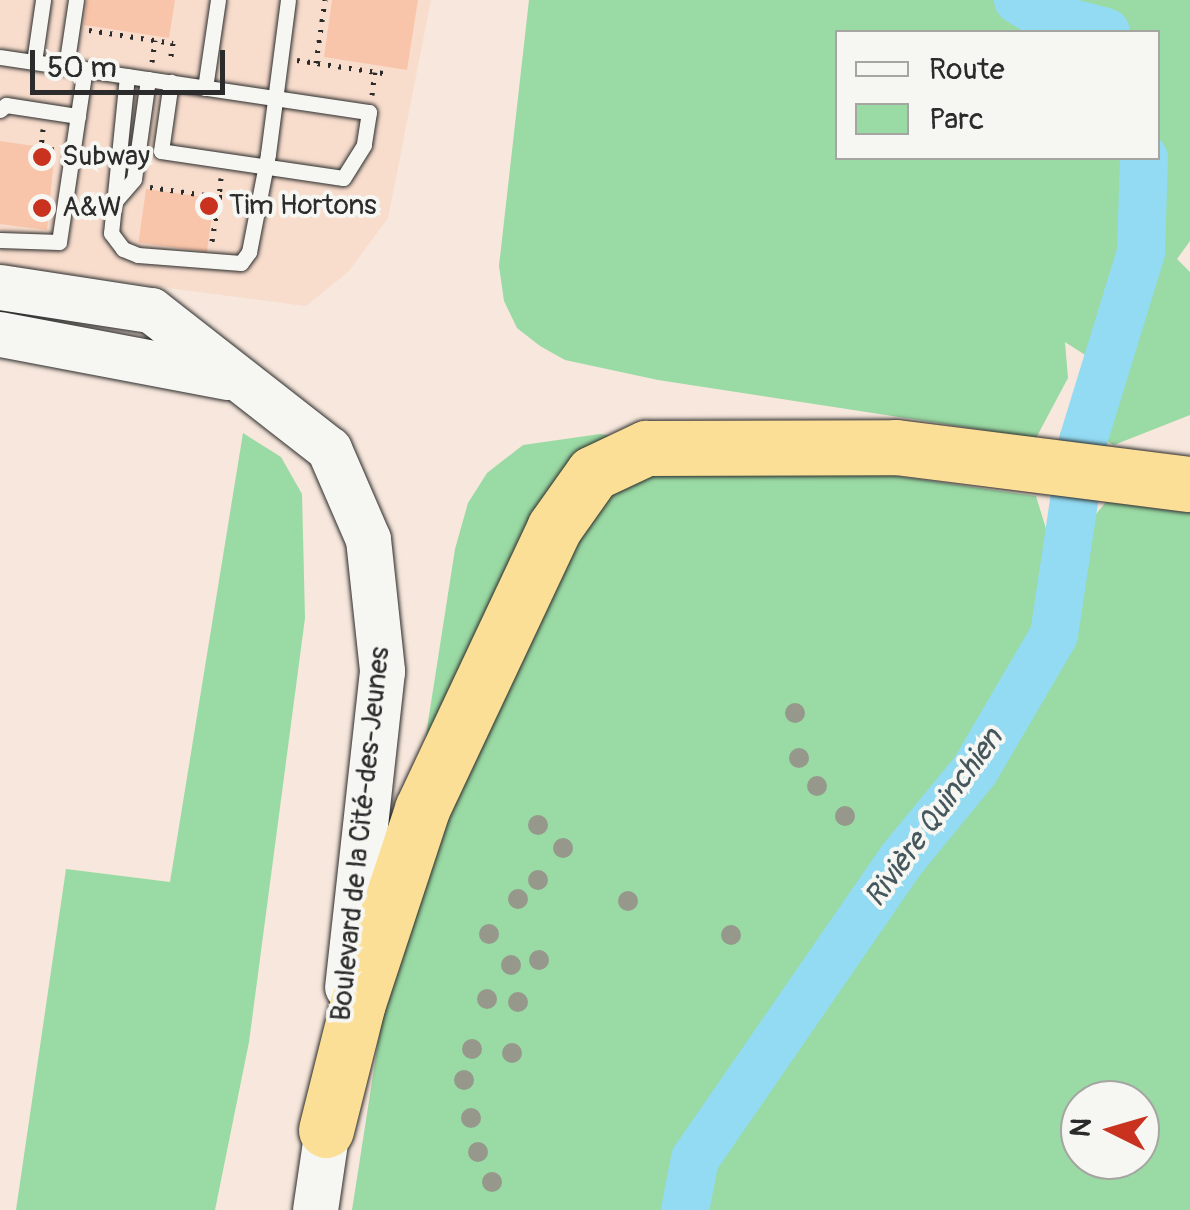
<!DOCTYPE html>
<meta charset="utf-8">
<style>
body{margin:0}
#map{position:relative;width:1190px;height:1210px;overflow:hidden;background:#f7e7dc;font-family:Pangolin,sans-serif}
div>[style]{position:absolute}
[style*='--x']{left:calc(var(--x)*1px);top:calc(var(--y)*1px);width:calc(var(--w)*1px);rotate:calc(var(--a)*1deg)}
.built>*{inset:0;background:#f8ddcd}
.green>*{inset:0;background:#9adaa4}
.river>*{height:48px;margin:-24px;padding:0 24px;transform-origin:24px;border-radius:24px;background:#92dbf3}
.building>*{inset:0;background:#f9c5aa;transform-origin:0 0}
.path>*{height:5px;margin-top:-2.5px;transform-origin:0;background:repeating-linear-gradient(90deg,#2b2b2b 0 2.5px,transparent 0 10.5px)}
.roads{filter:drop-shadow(0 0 2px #2b2b2b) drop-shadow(0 0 2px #2b2b2b)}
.service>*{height:15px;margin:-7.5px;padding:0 7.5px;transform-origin:7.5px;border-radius:7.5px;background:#f6f6f2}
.secondary>*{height:45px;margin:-22.5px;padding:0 22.5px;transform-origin:22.5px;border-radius:22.5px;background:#f6f6f2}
.motorway>*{height:55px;margin:-27.5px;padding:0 27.5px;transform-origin:27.5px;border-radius:27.5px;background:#fbdf96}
.trees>*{width:20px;height:20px;margin:-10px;border-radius:50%;background:#96988b}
.dots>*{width:28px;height:28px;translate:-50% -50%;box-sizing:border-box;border:5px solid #f6f6f2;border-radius:50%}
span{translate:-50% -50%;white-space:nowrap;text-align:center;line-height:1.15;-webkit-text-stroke:8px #f6f6f2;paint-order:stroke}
.poi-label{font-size:28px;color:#2b2b2b}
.left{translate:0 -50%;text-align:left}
.street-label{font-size:28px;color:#2b2b2b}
.water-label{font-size:30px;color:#45575d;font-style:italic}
.legend{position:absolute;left:835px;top:30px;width:325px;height:130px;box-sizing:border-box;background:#f6f6f2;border:2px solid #a5a5a2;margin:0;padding:12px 18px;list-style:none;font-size:30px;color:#2b2b2b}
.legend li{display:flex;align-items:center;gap:20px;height:50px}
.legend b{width:50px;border:2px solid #a5a5a2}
.north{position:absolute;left:1060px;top:1080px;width:100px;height:100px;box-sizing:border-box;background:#f6f6f2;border:2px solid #a5a5a2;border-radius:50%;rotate:275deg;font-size:28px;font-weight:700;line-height:40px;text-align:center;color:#2b2b2b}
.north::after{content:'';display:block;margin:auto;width:35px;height:45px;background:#c8321e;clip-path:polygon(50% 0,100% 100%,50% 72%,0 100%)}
.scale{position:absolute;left:30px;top:50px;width:195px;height:45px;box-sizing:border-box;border:5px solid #2b2b2b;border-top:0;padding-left:12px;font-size:30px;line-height:35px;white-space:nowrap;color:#2b2b2b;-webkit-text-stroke:8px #f6f6f2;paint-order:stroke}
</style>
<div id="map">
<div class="built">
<div style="clip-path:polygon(0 0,431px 0,388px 218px,349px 271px,306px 306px,0 266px)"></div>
</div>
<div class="green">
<div style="clip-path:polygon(evenodd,529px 0,1190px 0,1190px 241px,1177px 259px,1190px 272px,1190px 415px,1114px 445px,1090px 433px,1087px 411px,1113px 373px,1065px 342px,1068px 378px,1036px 438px,658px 380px,565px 360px,540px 346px,517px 328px,504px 301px,499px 266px,529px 0,838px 32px,1158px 32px,1158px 158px,838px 158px,838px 32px)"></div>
<div style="clip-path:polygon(243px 433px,281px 457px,302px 494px,305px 618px,249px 1042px,215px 1210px,16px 1210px,66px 869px,170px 882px)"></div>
<div style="clip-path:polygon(evenodd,600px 434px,1036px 496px,1047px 532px,1050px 595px,1081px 601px,1076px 538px,1106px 502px,1190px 513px,1190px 1210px,352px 1210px,455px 549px,468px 503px,487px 473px,523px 445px,600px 434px,1080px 1100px,1140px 1100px,1140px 1160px,1080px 1160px,1080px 1100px)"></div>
</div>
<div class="river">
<div style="--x:1018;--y:0;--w:31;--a:31"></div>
<div style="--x:1045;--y:16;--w:63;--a:14.7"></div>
<div style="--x:685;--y:1210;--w:52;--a:-78.9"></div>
<div style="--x:695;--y:1159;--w:364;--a:-55.4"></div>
<div style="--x:902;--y:859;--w:115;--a:-50.6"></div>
<div style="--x:975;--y:770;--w:156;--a:-59.7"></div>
<div style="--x:1054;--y:635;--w:196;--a:-81.5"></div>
<div style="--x:1083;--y:441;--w:198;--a:-72.9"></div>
<div style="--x:1141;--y:252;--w:94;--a:-88.2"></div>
</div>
<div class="building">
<div style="clip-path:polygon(87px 0,175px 0,169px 38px,84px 25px)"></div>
<div style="clip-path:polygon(332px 0,418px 0,407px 70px,324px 57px)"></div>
<div style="clip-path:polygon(0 141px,55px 149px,47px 230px,0 224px)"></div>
<div style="left:146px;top:189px;width:69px;height:54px;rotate:8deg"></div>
</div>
<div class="path">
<div style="--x:89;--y:30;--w:85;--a:8.8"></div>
<div style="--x:173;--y:43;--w:19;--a:99"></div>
<div style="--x:297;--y:60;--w:87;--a:8.6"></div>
<div style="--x:152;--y:62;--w:22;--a:-82"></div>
<div style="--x:316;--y:63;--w:64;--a:-81.9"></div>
<div style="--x:372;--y:95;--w:23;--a:-83"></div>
<div style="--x:43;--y:129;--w:18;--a:96"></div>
<div style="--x:41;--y:147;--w:15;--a:11"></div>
<div style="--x:221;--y:178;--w:19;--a:96"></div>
<div style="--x:219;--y:197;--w:23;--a:0"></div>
<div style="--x:150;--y:187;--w:70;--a:8.2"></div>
<div style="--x:219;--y:197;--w:45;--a:99"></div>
</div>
<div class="roads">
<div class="service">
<div style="--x:0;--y:57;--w:373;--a:8.5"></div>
<div style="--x:369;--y:112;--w:33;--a:99"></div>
<div style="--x:364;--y:145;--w:39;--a:122"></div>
<div style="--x:343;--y:178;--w:184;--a:-171.6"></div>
<div style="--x:161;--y:151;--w:70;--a:-81.8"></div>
<div style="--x:34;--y:62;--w:63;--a:-81.7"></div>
<div style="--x:66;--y:67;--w:68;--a:-81.5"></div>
<div style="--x:127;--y:76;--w:158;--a:95.8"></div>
<div style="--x:111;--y:233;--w:20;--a:53"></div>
<div style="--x:123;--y:249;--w:16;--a:22"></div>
<div style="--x:138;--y:255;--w:103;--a:4.4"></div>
<div style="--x:241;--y:263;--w:14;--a:-54"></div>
<div style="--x:249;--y:252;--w:100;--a:-79"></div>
<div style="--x:268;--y:154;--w:155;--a:-82.6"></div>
<div style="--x:205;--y:88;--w:89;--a:-81.6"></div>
<div style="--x:0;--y:110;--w:8;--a:-40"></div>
<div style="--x:6;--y:105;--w:73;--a:8.7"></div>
<div style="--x:109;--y:208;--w:38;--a:-49"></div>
<div style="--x:134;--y:179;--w:101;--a:-82"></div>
<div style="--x:0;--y:240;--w:59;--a:1.9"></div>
<div style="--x:59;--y:242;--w:175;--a:-81.5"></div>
</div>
<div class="secondary">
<div style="--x:0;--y:287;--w:153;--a:8.7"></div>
<div style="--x:151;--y:310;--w:226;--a:38"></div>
<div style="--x:329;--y:449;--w:98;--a:66.6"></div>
<div style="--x:368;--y:539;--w:133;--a:83.9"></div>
<div style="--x:382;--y:671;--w:318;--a:96.3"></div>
<div style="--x:0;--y:334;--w:232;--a:10.7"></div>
<div style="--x:315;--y:1210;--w:116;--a:-81.6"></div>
</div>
<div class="motorway">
<div style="--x:326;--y:1130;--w:131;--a:-75.9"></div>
<div style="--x:358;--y:1003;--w:204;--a:-71.7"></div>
<div style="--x:422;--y:809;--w:310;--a:-64.8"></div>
<div style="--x:554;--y:528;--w:67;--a:-54.7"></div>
<div style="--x:593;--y:473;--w:59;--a:-25.3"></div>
<div style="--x:646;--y:448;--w:250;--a:-0.2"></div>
<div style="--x:896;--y:447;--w:296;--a:7.2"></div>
</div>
</div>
<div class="trees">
<div style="left:795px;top:713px"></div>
<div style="left:799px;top:758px"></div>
<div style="left:817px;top:786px"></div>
<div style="left:845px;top:816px"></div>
<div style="left:538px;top:825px"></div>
<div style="left:563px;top:848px"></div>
<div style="left:538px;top:880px"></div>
<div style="left:518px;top:899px"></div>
<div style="left:628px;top:901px"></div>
<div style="left:489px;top:934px"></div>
<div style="left:731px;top:935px"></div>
<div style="left:539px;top:960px"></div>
<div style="left:511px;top:965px"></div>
<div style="left:487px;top:999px"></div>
<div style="left:518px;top:1002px"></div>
<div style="left:472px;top:1049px"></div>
<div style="left:512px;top:1053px"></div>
<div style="left:464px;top:1080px"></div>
<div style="left:471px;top:1118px"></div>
<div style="left:478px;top:1152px"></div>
<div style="left:492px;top:1182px"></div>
</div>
<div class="dots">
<div style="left:42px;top:157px;background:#c8321e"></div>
<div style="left:209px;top:206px;background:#c8321e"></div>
<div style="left:42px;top:208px;background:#c8321e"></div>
</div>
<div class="poi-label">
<span class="left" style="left:62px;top:157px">Subway</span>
<span class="left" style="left:229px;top:206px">Tim Hortons</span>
<span class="left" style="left:62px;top:208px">A&amp;W</span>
</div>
<div class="street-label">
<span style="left:361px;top:834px;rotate:-84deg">Boulevard de la Cité-des-Jeunes</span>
</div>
<div class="water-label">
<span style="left:934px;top:818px;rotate:-54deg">Rivière Quinchien</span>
</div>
<ul class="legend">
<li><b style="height:12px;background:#f6f6f2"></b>Route</li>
<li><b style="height:28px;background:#9adaa4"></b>Parc</li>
</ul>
<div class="north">N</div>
<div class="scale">50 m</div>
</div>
